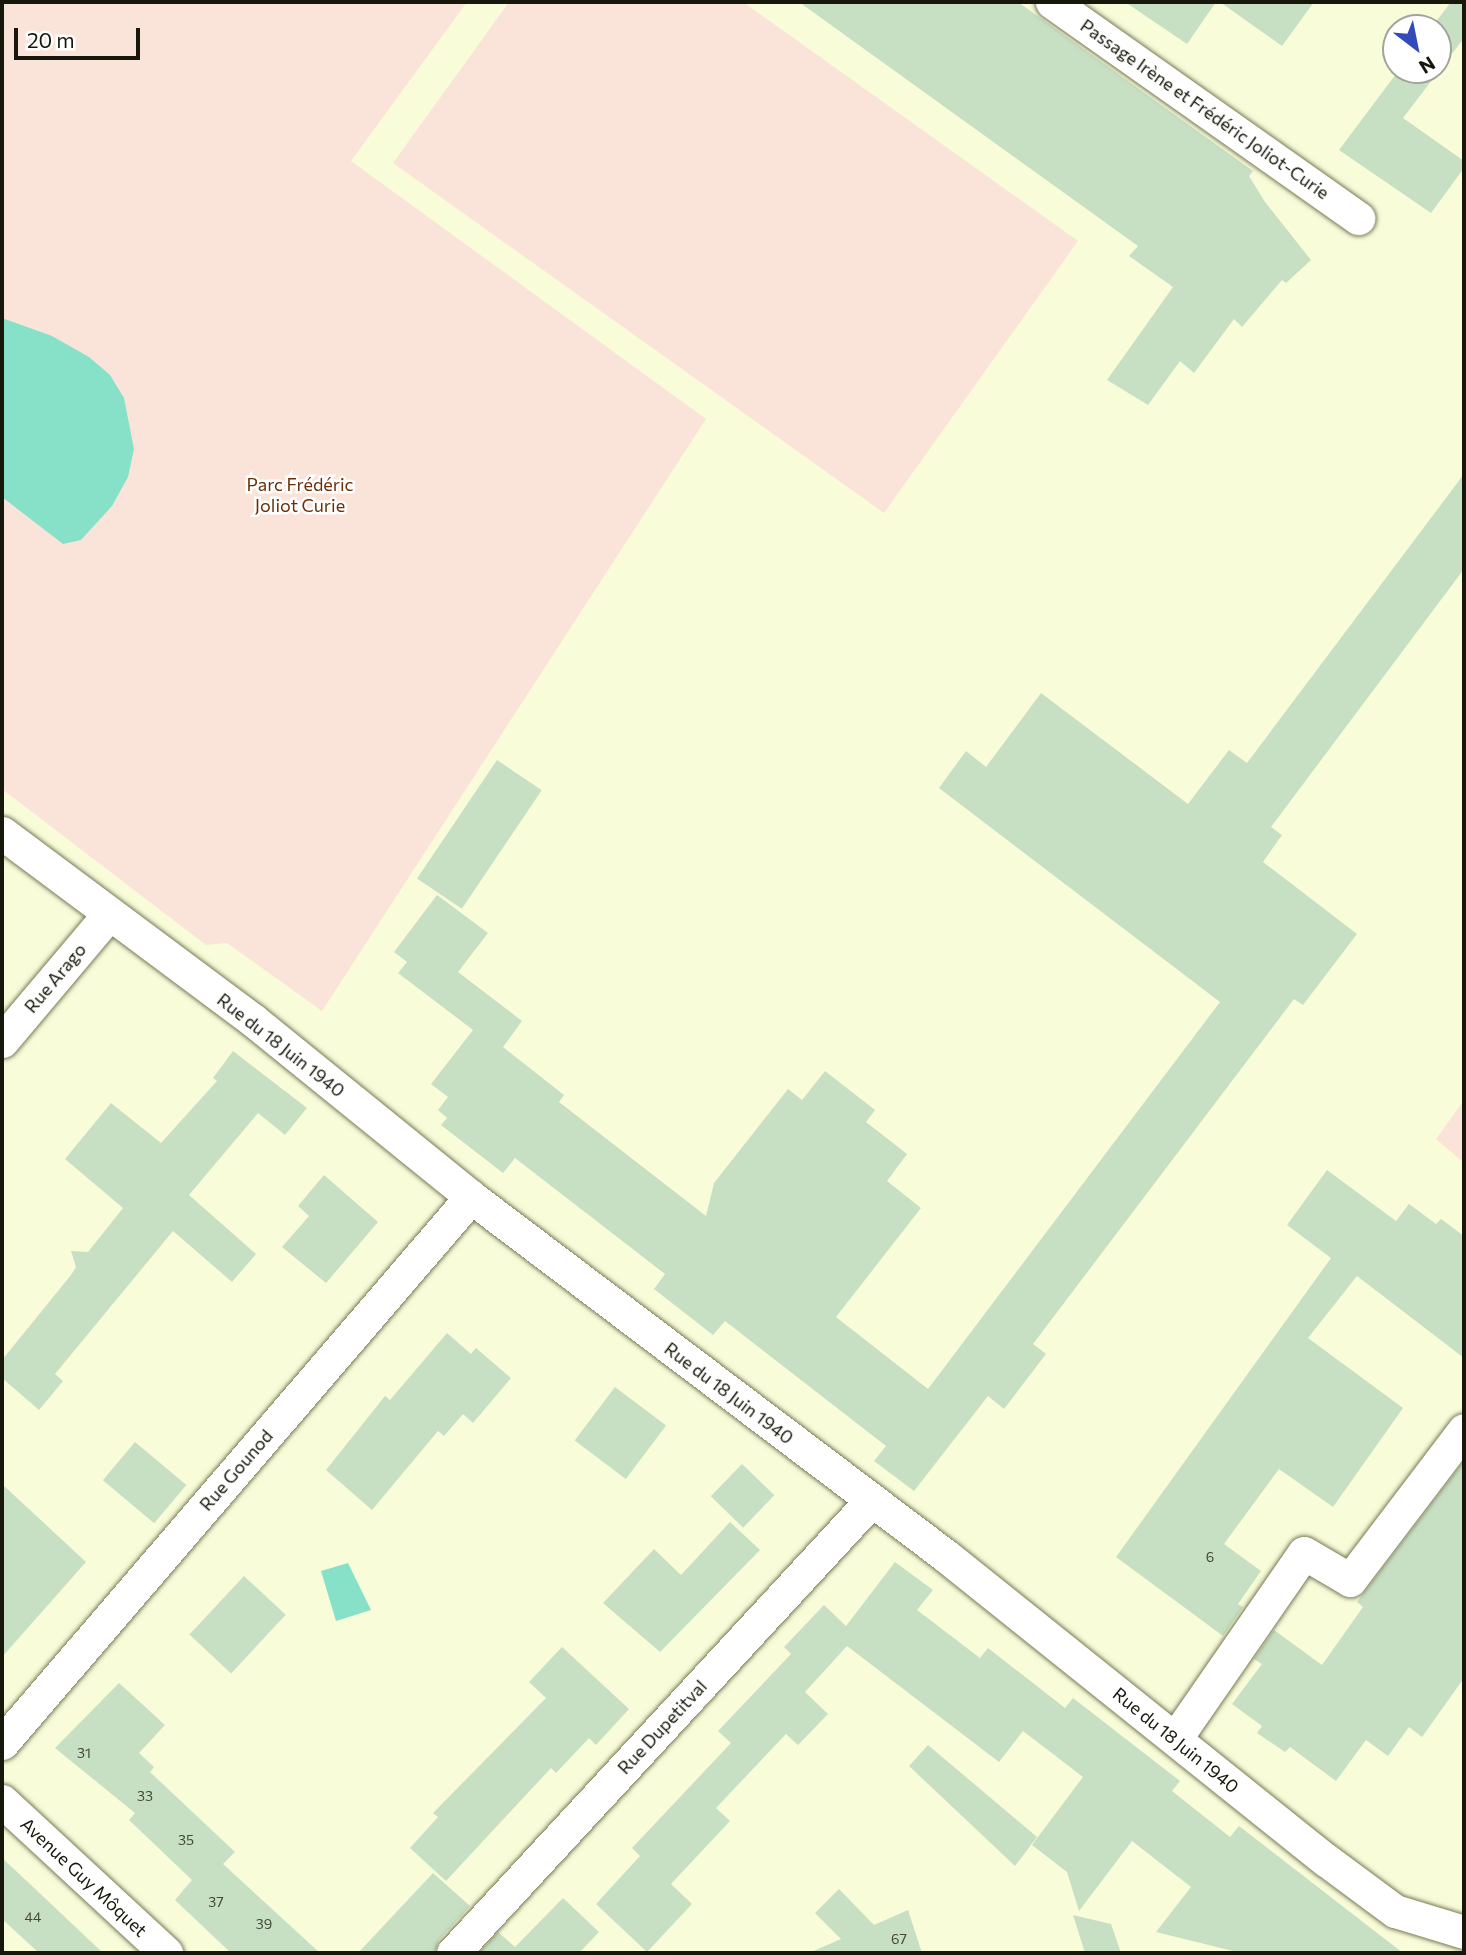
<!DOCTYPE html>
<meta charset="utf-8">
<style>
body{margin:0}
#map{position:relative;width:1466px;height:1955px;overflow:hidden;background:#f9fcd8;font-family:Commissioner,sans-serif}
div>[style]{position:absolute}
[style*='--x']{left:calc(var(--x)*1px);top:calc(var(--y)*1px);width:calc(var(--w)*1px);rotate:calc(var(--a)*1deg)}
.green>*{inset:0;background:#fae4da}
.water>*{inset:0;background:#86e1c8}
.building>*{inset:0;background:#c7e0c4;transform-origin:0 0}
.roads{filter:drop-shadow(0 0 2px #777958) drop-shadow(0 0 2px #777958)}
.street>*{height:33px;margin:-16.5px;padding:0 16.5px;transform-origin:16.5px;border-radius:16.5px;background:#fff}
span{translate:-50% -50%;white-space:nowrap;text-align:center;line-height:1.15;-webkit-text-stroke:5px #fff;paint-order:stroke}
.number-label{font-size:14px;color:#434a39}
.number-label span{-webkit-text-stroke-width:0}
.street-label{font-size:18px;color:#17180b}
.park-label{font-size:18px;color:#6c2e06}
.frame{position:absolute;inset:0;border:4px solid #17180b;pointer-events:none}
.north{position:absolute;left:1382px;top:14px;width:70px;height:70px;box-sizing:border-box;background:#fff;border:2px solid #a2a39d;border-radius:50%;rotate:148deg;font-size:19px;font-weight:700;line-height:28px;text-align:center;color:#17180b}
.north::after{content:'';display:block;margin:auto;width:24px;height:32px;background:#334abb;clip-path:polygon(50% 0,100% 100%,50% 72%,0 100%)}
.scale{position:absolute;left:14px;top:28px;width:126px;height:32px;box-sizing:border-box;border:4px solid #17180b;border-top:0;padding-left:9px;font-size:21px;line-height:24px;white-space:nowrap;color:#17180b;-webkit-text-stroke:5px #fff;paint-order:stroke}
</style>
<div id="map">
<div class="green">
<div style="clip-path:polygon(2px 2px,467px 2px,351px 161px,706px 419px,322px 1011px,227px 943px,206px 945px,2px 789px)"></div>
<div style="clip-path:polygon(509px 2px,743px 2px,1078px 241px,884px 513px,393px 163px)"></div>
<div style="clip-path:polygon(1464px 1100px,1464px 1163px,1436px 1139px)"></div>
</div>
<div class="water">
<div style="clip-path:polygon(2px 318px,52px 336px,89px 357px,110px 375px,124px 398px,134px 449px,128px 477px,112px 506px,81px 540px,63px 544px,2px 497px)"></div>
<div style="clip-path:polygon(348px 1563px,371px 1610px,336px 1621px,321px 1571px)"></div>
</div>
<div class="building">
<div style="clip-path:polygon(799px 2px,1018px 2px,1253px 171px,1249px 176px,1265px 202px,1311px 260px,1286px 283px,1282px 280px,1242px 327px,1234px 319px,1194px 373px,1180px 361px,1148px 405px,1107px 380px,1173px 287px,1129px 256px,1138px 246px)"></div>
<div style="clip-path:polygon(1125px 2px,1216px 2px,1187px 44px)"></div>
<div style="clip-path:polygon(1220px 2px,1314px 2px,1282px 46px)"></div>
<div style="clip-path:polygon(1451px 2px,1464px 2px,1464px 38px,1403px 118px,1464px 161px,1464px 168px,1431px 213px,1339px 150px,1399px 70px,1438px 70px,1438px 28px,1431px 28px)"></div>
<div style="clip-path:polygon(1464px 474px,1464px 569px,1271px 827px,1282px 835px,1263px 862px,1357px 934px,1303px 1005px,1294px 999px,1033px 1344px,1046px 1354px,1004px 1409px,988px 1396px,914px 1491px,874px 1461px,886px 1446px,725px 1321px,713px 1335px,654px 1289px,665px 1274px,515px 1158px,503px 1173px,441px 1125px,447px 1118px,438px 1110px,448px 1097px,431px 1084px,473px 1030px,398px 973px,407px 962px,394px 952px,437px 895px,488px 933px,458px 972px,522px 1021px,503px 1047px,564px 1095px,559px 1102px,706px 1216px,714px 1183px,788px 1089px,802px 1100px,825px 1071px,875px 1110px,866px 1122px,907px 1154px,887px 1181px,921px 1208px,836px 1317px,928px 1389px,1220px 1002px,939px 788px,966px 751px,986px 767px,1041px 693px,1188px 804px,1229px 750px,1247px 763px)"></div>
<div style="left:497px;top:760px;width:54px;height:143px;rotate:34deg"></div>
<div style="clip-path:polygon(233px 1051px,307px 1108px,285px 1135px,258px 1113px,189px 1195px,256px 1254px,232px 1282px,173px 1231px,55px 1374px,63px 1381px,39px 1410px,2px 1378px,2px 1360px,71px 1275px,76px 1267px,71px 1251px,88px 1252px,123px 1208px,65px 1159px,111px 1103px,161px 1143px,217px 1081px,213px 1078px)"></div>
<div style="clip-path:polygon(1327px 1170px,1396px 1221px,1409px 1204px,1436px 1224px,1441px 1219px,1464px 1236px,1464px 1358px,1357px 1276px,1308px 1338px,1403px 1408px,1333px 1507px,1279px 1469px,1224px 1544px,1261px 1571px,1238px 1604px,1243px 1607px,1223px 1636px,1116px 1557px,1331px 1258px,1287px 1225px)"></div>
<div style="clip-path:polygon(324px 1175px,378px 1222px,326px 1283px,282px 1247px,309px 1216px,298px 1206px)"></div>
<div style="clip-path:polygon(447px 1333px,471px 1354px,476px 1348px,511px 1378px,473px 1423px,463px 1414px,444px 1436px,438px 1431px,372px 1510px,326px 1470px,385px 1396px,390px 1400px)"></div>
<div style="left:615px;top:1387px;width:64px;height:67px;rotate:37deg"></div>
<div style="left:135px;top:1442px;width:67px;height:50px;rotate:40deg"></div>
<div style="clip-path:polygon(1464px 1461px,1464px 1678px,1422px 1737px,1409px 1727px,1388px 1756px,1366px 1740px,1336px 1781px,1290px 1747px,1285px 1752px,1257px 1733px,1262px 1726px,1232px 1704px,1262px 1664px,1254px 1659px,1274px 1630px,1322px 1665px,1363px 1607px,1357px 1602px,1363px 1594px)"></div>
<div style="left:742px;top:1464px;width:45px;height:45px;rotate:44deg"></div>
<div style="clip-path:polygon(2px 1484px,86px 1562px,2px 1657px)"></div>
<div style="clip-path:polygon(730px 1522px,760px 1550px,660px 1652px,603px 1603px,654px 1549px,681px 1575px)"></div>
<div style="clip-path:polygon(895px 1562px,933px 1590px,917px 1610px,980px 1658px,988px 1648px,1065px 1708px,1073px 1698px,1180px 1781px,1172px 1791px,1230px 1837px,1239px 1826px,1403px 1953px,1241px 1953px,1156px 1932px,1191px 1887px,1132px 1841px,1079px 1911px,1067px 1872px,1032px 1845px,1083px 1777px,1023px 1731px,999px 1762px,847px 1646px,805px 1692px,828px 1714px,798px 1745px,786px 1734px,716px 1808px,730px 1821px,671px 1884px,692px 1904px,647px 1952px,596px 1904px,640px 1856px,632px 1848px,731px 1743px,718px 1731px,791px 1654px,784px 1647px,824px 1605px,846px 1626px)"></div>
<div style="left:244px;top:1576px;width:57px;height:80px;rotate:43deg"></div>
<div style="clip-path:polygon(562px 1647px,629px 1709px,596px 1745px,589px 1738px,556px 1773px,551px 1768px,446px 1881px,410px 1848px,438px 1817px,433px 1813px,546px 1698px,529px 1682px)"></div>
<div style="clip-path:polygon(119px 1683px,165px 1725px,139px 1753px,154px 1767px,150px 1772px,235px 1852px,223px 1864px,320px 1953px,231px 1953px,175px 1900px,192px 1880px,129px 1820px,135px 1813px,55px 1748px)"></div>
<div style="clip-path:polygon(928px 1745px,1037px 1837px,1015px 1866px,909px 1766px)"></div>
<div style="clip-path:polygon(2px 1858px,30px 1884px,103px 1953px,39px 1953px,2px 1919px)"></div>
<div style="clip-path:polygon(433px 1873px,470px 1906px,439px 1940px,434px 1953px,358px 1953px)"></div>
<div style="clip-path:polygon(839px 1889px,874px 1925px,908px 1910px,922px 1953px,809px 1953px,841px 1939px,815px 1913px)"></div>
<div style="clip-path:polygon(563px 1898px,599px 1932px,579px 1953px,479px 1953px,498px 1932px,515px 1947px)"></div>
<div style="clip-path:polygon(1073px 1915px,1111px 1924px,1121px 1953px,1085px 1953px)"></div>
</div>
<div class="roads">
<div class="street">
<div style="--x:1052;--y:2;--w:375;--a:35.2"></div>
<div style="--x:2;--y:833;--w:314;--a:36.7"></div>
<div style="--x:254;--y:1021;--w:279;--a:39"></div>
<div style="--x:471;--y:1197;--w:595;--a:37.08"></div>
<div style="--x:946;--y:1556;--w:487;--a:38.7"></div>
<div style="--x:1326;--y:1860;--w:86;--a:36.5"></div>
<div style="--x:1395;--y:1911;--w:72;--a:16.9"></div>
<div style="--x:2;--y:1041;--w:165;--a:-49.9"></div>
<div style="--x:1175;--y:1739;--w:226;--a:-55.3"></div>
<div style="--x:1304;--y:1553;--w:53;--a:30.4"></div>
<div style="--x:1350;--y:1580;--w:188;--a:-52.8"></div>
<div style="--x:2;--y:1743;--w:720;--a:-49.34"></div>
<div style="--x:2;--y:1801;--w:224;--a:42.8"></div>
<div style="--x:453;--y:1953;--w:616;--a:-47.24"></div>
</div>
</div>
<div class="number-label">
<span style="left:1210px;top:1557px">6</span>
<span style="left:84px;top:1753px">31</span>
<span style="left:145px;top:1796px">33</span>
<span style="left:186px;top:1840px">35</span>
<span style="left:216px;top:1902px">37</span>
<span style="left:33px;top:1917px">44</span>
<span style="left:264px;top:1924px">39</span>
<span style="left:899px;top:1939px">67</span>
</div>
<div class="street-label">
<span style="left:1205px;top:109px;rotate:35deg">Passage Irène et Frédéric Joliot-Curie</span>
<span style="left:55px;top:978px;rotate:-50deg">Rue Arago</span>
<span style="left:281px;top:1045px;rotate:38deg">Rue du 18 Juin 1940</span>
<span style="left:729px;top:1393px;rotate:37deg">Rue du 18 Juin 1940</span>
<span style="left:236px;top:1470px;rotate:-49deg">Rue Gounod</span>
<span style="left:662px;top:1727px;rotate:-47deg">Rue Dupetitval</span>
<span style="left:1176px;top:1740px;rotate:39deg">Rue du 18 Juin 1940</span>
<span style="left:84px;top:1877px;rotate:43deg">Avenue Guy Môquet</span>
</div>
<div class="park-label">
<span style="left:300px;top:495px">Parc Frédéric<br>Joliot Curie</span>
</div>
<div class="frame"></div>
<div class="north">N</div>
<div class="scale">20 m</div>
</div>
